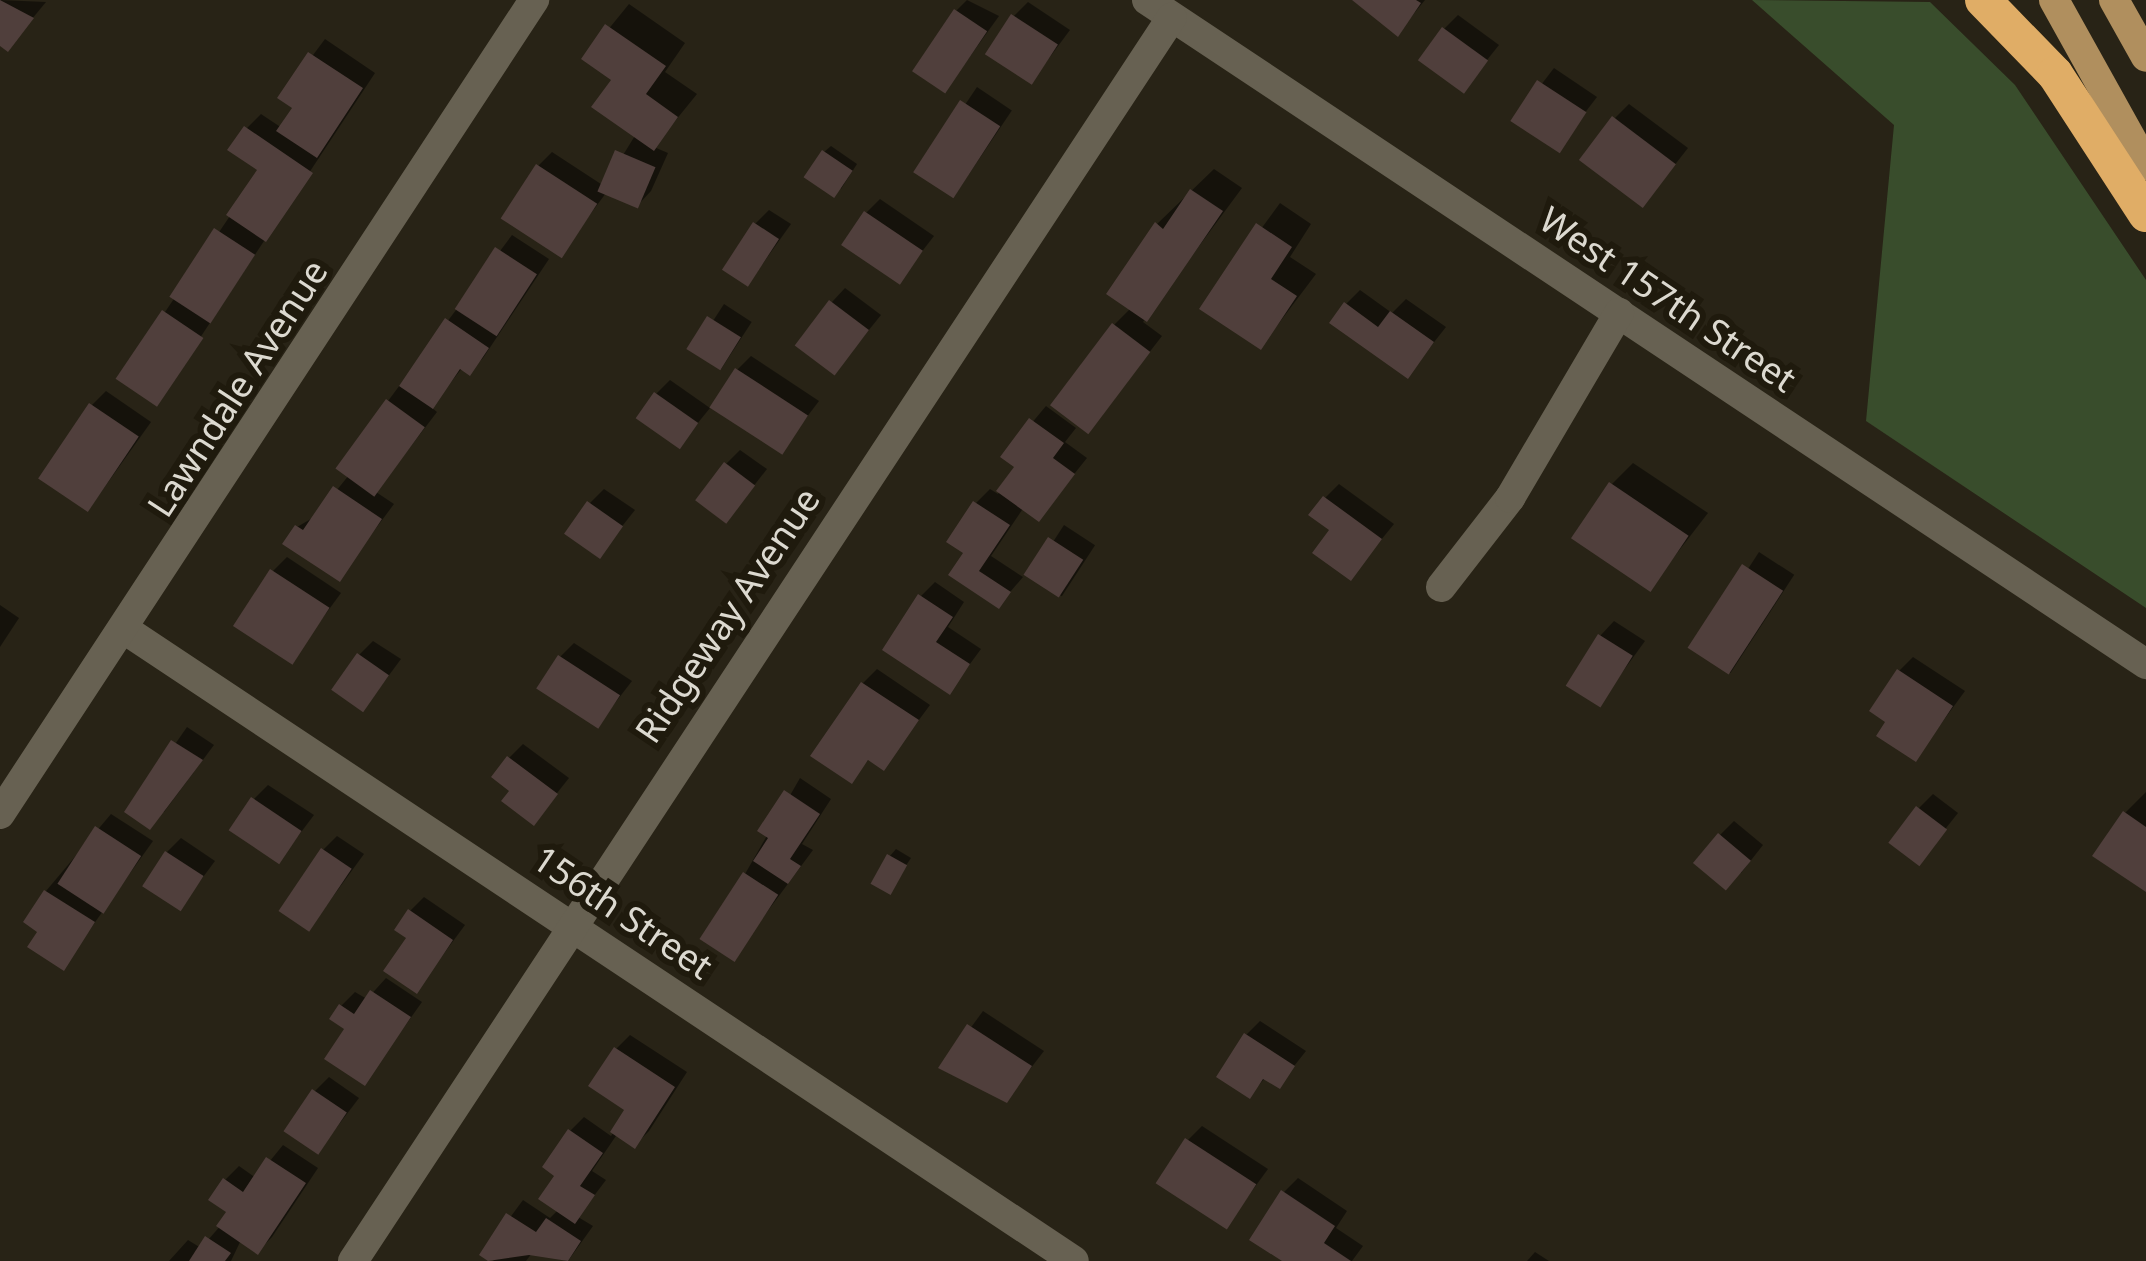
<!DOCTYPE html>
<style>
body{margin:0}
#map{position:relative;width:2146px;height:1261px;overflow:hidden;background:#282316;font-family:"Noto Sans",sans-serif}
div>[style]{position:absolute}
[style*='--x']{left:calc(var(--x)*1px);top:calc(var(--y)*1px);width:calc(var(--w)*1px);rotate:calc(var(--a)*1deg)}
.green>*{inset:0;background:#394d2c}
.shadow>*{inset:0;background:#0007;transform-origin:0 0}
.building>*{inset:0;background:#503f3c;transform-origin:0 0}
.minor>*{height:30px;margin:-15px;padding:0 15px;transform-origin:15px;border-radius:15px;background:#676152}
.major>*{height:30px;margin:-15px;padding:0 15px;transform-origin:15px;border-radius:15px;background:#b08f5e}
.highway>*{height:36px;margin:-18px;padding:0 18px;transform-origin:18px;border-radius:18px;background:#e0ad66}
span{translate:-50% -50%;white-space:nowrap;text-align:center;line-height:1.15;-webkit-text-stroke:12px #1f1a0d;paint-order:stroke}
.street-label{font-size:36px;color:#dcd9d0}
</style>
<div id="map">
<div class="green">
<div style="clip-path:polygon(1752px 0,1930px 2px,2015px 85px,2146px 280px,2146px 608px,1866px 421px,1894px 125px)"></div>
</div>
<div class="shadow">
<div style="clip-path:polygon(0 0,46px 2px,8px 48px,0 42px)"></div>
<div style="clip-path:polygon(967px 0,999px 16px,946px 90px,956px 11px)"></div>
<div style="clip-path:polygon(1356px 0,1425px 0,1398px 33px)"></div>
<div style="clip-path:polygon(1028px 2px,1070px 30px,1032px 81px,1014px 16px)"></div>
<div style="clip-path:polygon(629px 4px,685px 43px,665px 72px,697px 94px,654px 147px,668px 153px,651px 191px,637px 206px,606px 193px,560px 255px,538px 166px,552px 152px,604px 186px,636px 134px,615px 79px,585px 58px)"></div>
<div style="clip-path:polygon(1458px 15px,1499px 45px,1463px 90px,1444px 29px)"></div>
<div style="clip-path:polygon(325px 39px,375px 73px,157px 403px,165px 312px,261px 170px,247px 128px,261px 114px,282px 128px,296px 107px,281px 98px)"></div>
<div style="clip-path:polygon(1554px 68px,1597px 97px,1560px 145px,1514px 120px)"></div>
<div style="left:977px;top:87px;width:42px;height:103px;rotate:34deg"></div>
<div style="clip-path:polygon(1629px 104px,1688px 148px,1644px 204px,1615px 118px)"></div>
<div style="clip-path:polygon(831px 146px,857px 164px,841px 189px,824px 152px)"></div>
<div style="clip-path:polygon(1214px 169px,1242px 188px,1143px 322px,1162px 336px,1089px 430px,1114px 325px,1131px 308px,1157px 224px)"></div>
<div style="clip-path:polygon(880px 199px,934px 236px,899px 281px,866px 213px)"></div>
<div style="clip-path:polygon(1280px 203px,1311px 224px,1290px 257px,1316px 274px,1261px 347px,1203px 308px)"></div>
<div style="clip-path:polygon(769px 210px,791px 224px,749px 283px,755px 224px)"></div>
<div style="clip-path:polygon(512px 235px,549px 259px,483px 358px,469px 372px,463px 367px,431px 407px,437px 412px,376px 492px,394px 504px,339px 578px,297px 527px,316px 516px,349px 475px,388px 401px)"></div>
<div style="clip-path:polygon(845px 288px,881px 315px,835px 372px,832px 302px)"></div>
<div style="clip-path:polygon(1360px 290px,1392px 313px,1406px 299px,1446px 327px,1408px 375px,1346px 304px)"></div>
<div style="left:724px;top:304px;width:33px;height:56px;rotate:33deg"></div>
<div style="clip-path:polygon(751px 356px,819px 401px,781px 451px,737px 370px)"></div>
<div style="clip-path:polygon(670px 380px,710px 408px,680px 445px,656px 394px)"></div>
<div style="clip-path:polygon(106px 391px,151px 422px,89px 509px,92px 405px)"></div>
<div style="clip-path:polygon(1046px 406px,1076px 428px,1065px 442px,1087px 458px,1039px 518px,1024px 507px,991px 556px,1023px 577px,999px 605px,967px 552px,976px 503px,990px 489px,998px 494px,1018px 467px,1004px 456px)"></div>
<div style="clip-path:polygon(740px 450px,767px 469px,727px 520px,726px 464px)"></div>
<div style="clip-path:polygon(1633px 463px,1708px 513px,1650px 588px,1612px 484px)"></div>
<div style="clip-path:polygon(1339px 484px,1394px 524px,1351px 577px,1325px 498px)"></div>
<div style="clip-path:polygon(604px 489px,635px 510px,600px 554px,590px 503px)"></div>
<div style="left:1064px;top:525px;width:37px;height:61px;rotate:33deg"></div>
<div style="left:1759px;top:552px;width:42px;height:117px;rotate:33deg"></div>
<div style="clip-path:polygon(287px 557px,341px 593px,291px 661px,273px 571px)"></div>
<div style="clip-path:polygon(935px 582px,964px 602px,948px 627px,981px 649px,950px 691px,921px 596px)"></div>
<div style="clip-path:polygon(0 605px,19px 618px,0 647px)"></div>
<div style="clip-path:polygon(1614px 621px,1645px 641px,1600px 703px,1600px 636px)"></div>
<div style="clip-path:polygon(373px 641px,401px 659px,364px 709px,359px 655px)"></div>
<div style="clip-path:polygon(574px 643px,632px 681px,598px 725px,560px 657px)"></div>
<div style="clip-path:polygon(1913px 657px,1965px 691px,1916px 758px,1889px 721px,1899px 671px)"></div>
<div style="clip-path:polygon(877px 669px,930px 705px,884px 767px,870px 758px,851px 780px,863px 683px)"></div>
<div style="clip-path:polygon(187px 727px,214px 745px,164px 812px,128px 812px)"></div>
<div style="clip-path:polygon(523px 744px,569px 778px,534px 822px,513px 790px,509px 758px)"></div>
<div style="clip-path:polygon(800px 778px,831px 799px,802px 844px,813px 850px,733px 958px,745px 874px)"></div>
<div style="clip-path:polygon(268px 785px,314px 815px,280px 860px,254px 799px)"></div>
<div style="clip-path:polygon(2146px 792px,2146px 889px,2125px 813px)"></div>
<div style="clip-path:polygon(1933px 794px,1958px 813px,1919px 862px,1919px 808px)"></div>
<div style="clip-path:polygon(111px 814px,153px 841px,63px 967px,46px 891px)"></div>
<div style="clip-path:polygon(1734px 821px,1763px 845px,1741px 873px,1720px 835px)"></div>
<div style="clip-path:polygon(337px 836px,364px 854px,310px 928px,323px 850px)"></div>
<div style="clip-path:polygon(181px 838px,215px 861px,180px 908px,167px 852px)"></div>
<div style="clip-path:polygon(896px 849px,911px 858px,888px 892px,890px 856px)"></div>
<div style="clip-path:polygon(424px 897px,465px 925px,417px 990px,410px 911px)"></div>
<div style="clip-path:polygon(386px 978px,422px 1002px,365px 1082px,341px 1006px,355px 992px,367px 999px)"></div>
<div style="clip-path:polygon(983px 1011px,1044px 1051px,1007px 1099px,942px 1067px)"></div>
<div style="clip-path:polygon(1260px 1021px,1306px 1051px,1279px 1085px,1266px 1077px,1250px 1095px,1246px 1035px)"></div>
<div style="clip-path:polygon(630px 1035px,687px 1072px,649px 1131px,635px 1145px,618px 1133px,592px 1171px,606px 1180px,578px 1217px,593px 1226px,568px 1261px,532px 1253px,526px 1261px,494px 1261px,483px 1254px,523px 1200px,550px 1218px,559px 1209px,570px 1131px,584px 1117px,611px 1136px,629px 1109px,616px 1049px)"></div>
<div style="clip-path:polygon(329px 1077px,359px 1098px,318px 1152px,315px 1091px)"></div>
<div style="clip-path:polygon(1202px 1126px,1268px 1169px,1227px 1225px,1188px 1140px)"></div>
<div style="clip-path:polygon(283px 1145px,318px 1168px,272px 1237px,258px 1251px,241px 1240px,231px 1261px,169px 1261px,188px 1240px,201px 1248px,222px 1224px,230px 1211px,225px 1180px,239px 1166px,256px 1178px)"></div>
<div style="clip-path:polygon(1298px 1178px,1347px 1211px,1336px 1228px,1363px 1246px,1352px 1261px,1287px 1261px,1284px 1192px)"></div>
<div style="clip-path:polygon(1535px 1252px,1549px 1261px,1527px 1261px)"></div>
</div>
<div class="building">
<div style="clip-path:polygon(0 0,34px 18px,8px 52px,0 46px)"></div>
<div style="clip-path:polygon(1352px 0,1416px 0,1421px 3px,1398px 37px)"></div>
<div style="left:954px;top:9px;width:40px;height:75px;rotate:34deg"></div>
<div style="left:1011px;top:14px;width:56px;height:48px;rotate:33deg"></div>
<div style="clip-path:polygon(605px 24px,666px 66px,646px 94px,678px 117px,654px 151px,591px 107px,611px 80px,581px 59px)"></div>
<div style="left:1442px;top:27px;width:57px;height:41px;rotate:36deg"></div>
<div style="clip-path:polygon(308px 52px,363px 88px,317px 158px,276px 131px,292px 108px,277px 98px)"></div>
<div style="left:1537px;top:80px;width:59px;height:49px;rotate:33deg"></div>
<div style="left:960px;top:100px;width:48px;height:86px;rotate:33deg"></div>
<div style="left:1612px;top:116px;width:80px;height:55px;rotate:37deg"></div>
<div style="clip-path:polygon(244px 126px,313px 173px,266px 242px,226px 215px,257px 170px,227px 150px)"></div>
<div style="left:615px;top:150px;width:44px;height:45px;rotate:23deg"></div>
<div style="left:822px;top:150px;width:37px;height:33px;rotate:34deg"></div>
<div style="left:536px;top:164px;width:73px;height:65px;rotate:33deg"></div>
<div style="clip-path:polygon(1190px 189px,1223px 211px,1147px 322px,1106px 294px,1155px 222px,1163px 229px)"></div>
<div style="left:864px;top:211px;width:71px;height:41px;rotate:34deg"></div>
<div style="left:753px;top:222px;width:31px;height:57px;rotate:33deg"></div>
<div style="clip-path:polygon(1256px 223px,1292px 247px,1271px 279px,1297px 296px,1261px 350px,1199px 309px)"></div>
<div style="left:214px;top:228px;width:49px;height:82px;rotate:33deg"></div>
<div style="left:495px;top:247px;width:50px;height:74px;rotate:33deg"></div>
<div style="left:829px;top:300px;width:50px;height:57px;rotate:37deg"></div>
<div style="clip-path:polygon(1344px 302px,1378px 327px,1390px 311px,1434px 342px,1408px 379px,1329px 323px)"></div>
<div style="left:162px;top:310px;width:50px;height:83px;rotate:34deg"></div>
<div style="left:707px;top:316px;width:40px;height:39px;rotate:32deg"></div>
<div style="clip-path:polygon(445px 318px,489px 348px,470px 376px,460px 369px,433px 409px,399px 386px)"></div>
<div style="left:1112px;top:323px;width:48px;height:103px;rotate:37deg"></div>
<div style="left:735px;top:368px;width:87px;height:47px;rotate:33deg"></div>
<div style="left:654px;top:392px;width:54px;height:32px;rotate:35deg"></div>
<div style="left:386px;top:399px;width:48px;height:86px;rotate:36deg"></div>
<div style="left:89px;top:403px;width:60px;height:91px;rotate:34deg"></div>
<div style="clip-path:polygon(1029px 418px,1064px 443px,1053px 458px,1075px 474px,1039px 522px,996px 491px,1014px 467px,1000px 457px)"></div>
<div style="left:724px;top:462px;width:39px;height:48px;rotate:37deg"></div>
<div style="left:1609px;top:482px;width:96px;height:68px;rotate:34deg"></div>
<div style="clip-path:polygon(333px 486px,382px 519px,340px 582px,282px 544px,295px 525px,303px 530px)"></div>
<div style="clip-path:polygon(1323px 496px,1382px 539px,1351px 581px,1312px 553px,1329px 530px,1308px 515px)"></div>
<div style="left:587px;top:501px;width:44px;height:40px;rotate:35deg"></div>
<div style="clip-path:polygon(973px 501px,1010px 525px,979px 571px,1011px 592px,999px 609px,948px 575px,963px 553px,946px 542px)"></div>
<div style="left:1048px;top:537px;width:42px;height:45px;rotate:33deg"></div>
<div style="left:1742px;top:564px;width:49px;height:100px;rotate:33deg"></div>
<div style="left:270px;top:569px;width:71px;height:68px;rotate:33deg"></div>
<div style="clip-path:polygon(918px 594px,953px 617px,936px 642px,970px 664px,950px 695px,882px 650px)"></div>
<div style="left:1598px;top:634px;width:41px;height:61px;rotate:32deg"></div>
<div style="left:357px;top:653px;width:39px;height:45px;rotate:35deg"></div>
<div style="left:558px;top:655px;width:74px;height:40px;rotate:33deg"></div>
<div style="clip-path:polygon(1897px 669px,1953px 706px,1916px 762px,1876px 736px,1885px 722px,1869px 711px)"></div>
<div style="clip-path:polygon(861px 682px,919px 720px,884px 771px,868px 760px,852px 784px,810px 756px)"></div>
<div style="clip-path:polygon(171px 740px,203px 760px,150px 830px,124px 812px)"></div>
<div style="clip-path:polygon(507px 756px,558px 794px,534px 826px,501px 801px,509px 791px,491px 777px)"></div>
<div style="clip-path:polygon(784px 790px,820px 814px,790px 859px,801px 866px,788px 884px,753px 861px,768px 838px,757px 831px)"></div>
<div style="left:251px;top:797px;width:61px;height:40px;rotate:34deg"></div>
<div style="left:1916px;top:806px;width:39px;height:46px;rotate:37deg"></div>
<div style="clip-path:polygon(2123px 811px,2146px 827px,2146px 892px,2092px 856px)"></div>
<div style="left:95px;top:826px;width:55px;height:69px;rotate:33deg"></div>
<div style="left:1718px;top:833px;width:43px;height:39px;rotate:40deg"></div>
<div style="left:321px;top:848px;width:37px;height:76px;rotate:34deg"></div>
<div style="left:165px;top:851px;width:46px;height:42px;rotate:33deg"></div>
<div style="left:887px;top:854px;width:23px;height:34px;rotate:29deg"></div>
<div style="left:743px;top:872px;width:42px;height:80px;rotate:33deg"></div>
<div style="clip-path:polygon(44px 890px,95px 922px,64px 971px,27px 947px,37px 932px,23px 922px)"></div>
<div style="clip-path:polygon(408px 909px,453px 940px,417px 994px,383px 971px,406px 938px,394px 930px)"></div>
<div style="clip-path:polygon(370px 990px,411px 1017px,365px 1086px,324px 1059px,344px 1029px,329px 1019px,339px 1004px,354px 1014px)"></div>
<div style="clip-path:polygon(967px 1024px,1032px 1066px,1007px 1103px,938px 1068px)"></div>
<div style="clip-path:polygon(1244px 1033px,1295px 1066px,1280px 1089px,1263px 1079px,1250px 1099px,1216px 1077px)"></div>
<div style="clip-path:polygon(614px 1047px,675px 1087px,635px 1149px,610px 1132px,624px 1110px,588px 1086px)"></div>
<div style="left:312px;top:1089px;width:42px;height:51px;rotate:34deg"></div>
<div style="clip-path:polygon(568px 1129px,603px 1153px,580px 1186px,595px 1195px,575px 1224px,538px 1199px,554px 1176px,542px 1167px)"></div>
<div style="left:1185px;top:1138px;width:85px;height:54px;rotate:33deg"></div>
<div style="clip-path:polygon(266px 1157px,306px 1183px,258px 1255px,216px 1226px,226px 1212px,208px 1200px,223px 1178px,243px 1192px)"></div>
<div style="clip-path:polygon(1281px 1190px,1335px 1226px,1324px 1243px,1351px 1261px,1282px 1261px,1249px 1240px)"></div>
<div style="clip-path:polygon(506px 1213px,536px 1232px,546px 1218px,581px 1241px,568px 1261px,529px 1255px,488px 1261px,479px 1255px)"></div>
<div style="clip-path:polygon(205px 1236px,231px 1253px,225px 1261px,189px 1261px)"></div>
</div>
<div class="minor">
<div style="--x:1147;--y:0;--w:1200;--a:33.61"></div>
<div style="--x:1441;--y:587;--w:113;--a:-52.2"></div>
<div style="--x:1510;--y:498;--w:215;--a:-59.5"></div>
<div style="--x:127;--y:631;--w:1137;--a:33.63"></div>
<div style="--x:0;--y:814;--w:974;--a:-56.73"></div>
<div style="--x:353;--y:1261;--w:1489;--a:-56.64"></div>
</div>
<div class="major">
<div style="--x:2054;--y:0;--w:189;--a:60.9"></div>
<div style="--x:2114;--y:0;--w:65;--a:60.7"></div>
</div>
<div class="highway">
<div style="--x:1983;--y:0;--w:103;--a:45.8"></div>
<div style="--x:2055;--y:74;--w:167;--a:57"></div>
</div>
<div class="street-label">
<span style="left:1668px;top:299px;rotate:34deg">West 157th Street</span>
<span style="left:237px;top:388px;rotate:-57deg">Lawndale Avenue</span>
<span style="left:727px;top:615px;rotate:-56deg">Ridgeway Avenue</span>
<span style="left:623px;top:912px;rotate:34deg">156th Street</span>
</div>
</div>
